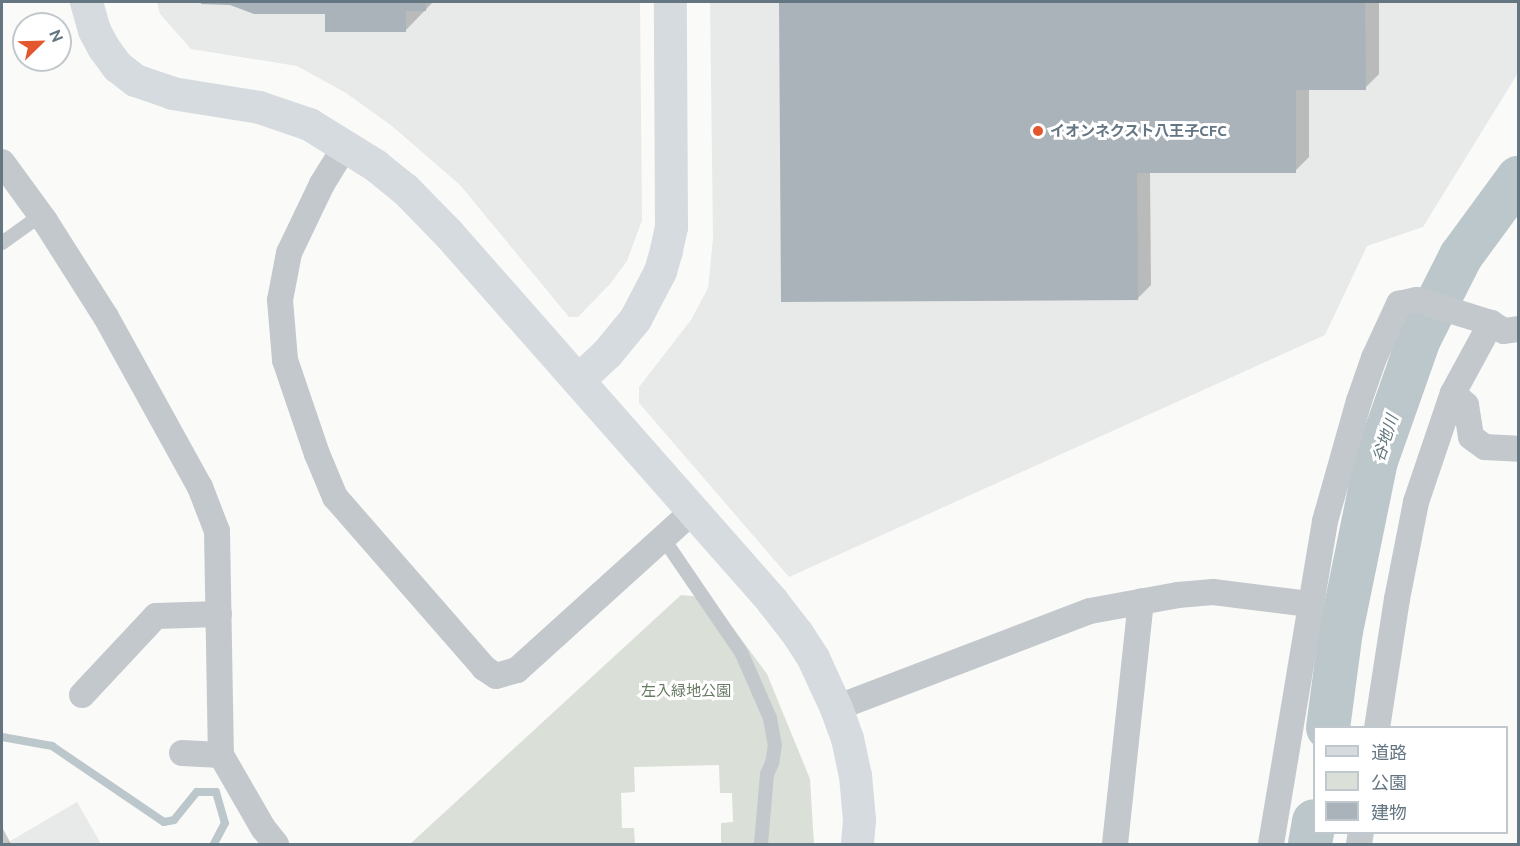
<!DOCTYPE html>
<meta charset="utf-8">
<style>
body{margin:0}
#map{position:relative;width:1520px;height:846px;overflow:hidden;background:#fafaf8;font-family:Ubuntu,"Noto Sans JP",sans-serif}
div>[style]{position:absolute}
[style*='--x']{left:calc(var(--x)*1px);top:calc(var(--y)*1px);width:calc(var(--w)*1px);rotate:calc(var(--a)*1deg)}
.built>*{inset:0;background:#e8e9e9}
.green>*{inset:0;background:#dadfd7}
.shadow>*{inset:0;background:#0003}
.stream>*{height:8px;margin:-4px;padding:0 4px;transform-origin:4px;border-radius:4px;background:#bbc7cb}
.river>*{height:44px;margin:-22px;padding:0 22px;transform-origin:22px;border-radius:22px;background:#bbc7cb}
.building>*{inset:0;background:#aab3b9}
.lane>*{height:14px;margin:-7px;padding:0 7px;transform-origin:7px;border-radius:7px;background:#c3c8cc}
.street>*{height:26px;margin:-13px;padding:0 13px;transform-origin:13px;border-radius:13px;background:#c3c8cc}
.secondary>*{height:33px;margin:-16.5px;padding:0 16.5px;transform-origin:16.5px;border-radius:16.5px;background:#d6dbdf}
.dots>*{width:16px;height:16px;translate:-50% -50%;box-sizing:border-box;border:3px solid #fff;border-radius:50%}
span{translate:-50% -50%;white-space:nowrap;text-align:center;line-height:1.15;-webkit-text-stroke:6px #fff;paint-order:stroke}
.poi-label{font-size:15px;color:#657683;font-weight:700}
.left{translate:0 -50%;text-align:left}
.park-label{font-size:15px;color:#687a64}
.water-label{font-size:16px;color:#60757c;font-style:italic}
.frame{position:absolute;inset:0;border:3px solid #657683;pointer-events:none}
.legend{position:absolute;left:1313px;top:726px;width:195px;height:108px;box-sizing:border-box;background:#fff;border:2px solid #c1c8cd;margin:0;padding:8px 10px;list-style:none;font-size:18px;color:#657683}
.legend li{display:flex;align-items:center;gap:12px;height:30px}
.legend b{width:30px;border:2px solid #c1c8cd}
.north{position:absolute;left:12px;top:12px;width:60px;height:60px;box-sizing:border-box;background:#fff;border:2px solid #c1c8cd;border-radius:50%;rotate:67deg;font-size:16px;font-weight:700;line-height:24px;text-align:center;color:#657683}
.north::after{content:'';display:block;margin:auto;width:21px;height:27px;background:#e4572e;clip-path:polygon(50% 0,100% 100%,50% 72%,0 100%)}
</style>
<div id="map">
<div class="built">
<div style="clip-path:polygon(157px 2px,640px 2px,642px 220px,627px 261px,610px 284px,578px 317px,569px 317px,460px 185px,392px 126px,346px 93px,297px 66px,191px 49px,160px 14px)"></div>
<div style="clip-path:polygon(710px 2px,1518px 2px,1518px 73px,1423px 227px,1367px 246px,1325px 335px,789px 577px,639px 403px,639px 387px,691px 320px,708px 288px,713px 239px)"></div>
<div style="clip-path:polygon(77px 802px,101px 844px,5px 844px)"></div>
</div>
<div class="green">
<div style="clip-path:polygon(681px 595px,711px 598px,767px 674px,810px 779px,814px 844px,721px 844px,721px 823px,733px 822px,732px 793px,720px 793px,719px 765px,634px 767px,635px 792px,621px 793px,622px 828px,634px 828px,635px 844px,410px 844px)"></div>
</div>
<div class="shadow">
<div style="clip-path:polygon(202px 2px,433px 2px,406px 30px,326px 13px)"></div>
<div style="clip-path:polygon(780px 2px,1379px 2px,1379px 74px,1365px 88px,1309px 89px,1309px 157px,1295px 171px,1150px 172px,1151px 285px,1137px 299px,782px 300px)"></div>
<div style="clip-path:polygon(2px 827px,11px 844px,2px 844px)"></div>
</div>
<div class="stream">
<div style="--x:2;--y:737;--w:51;--a:10.2"></div>
<div style="--x:52;--y:746;--w:135;--a:34.2"></div>
<div style="--x:164;--y:822;--w:10;--a:-11"></div>
<div style="--x:174;--y:820;--w:36;--a:-51"></div>
<div style="--x:197;--y:792;--w:19;--a:0"></div>
<div style="--x:216;--y:792;--w:32;--a:74"></div>
<div style="--x:225;--y:823;--w:24;--a:118"></div>
</div>
<div class="river">
<div style="--x:1328;--y:728;--w:98;--a:-82.4"></div>
<div style="--x:1341;--y:631;--w:174;--a:-78.4"></div>
<div style="--x:1376;--y:461;--w:129;--a:-70.6"></div>
<div style="--x:1419;--y:339;--w:93;--a:-63.2"></div>
<div style="--x:1461;--y:256;--w:97;--a:-53.8"></div>
<div style="--x:1310;--y:844;--w:23;--a:-80"></div>
</div>
<div class="building">
<div style="clip-path:polygon(201px 2px,426px 2px,426px 11px,406px 11px,406px 32px,325px 32px,325px 14px,254px 14px,230px 5px,201px 4px)"></div>
<div style="clip-path:polygon(779px 2px,1365px 2px,1366px 90px,1296px 90px,1296px 173px,1137px 173px,1138px 300px,781px 302px)"></div>
</div>
<div class="lane">
<div style="--x:2;--y:243;--w:48;--a:-35.7"></div>
<div style="--x:663;--y:538;--w:140;--a:55.7"></div>
<div style="--x:742;--y:654;--w:70;--a:66.4"></div>
<div style="--x:770;--y:718;--w:27;--a:80"></div>
<div style="--x:775;--y:745;--w:18;--a:99"></div>
<div style="--x:772;--y:763;--w:12;--a:114"></div>
<div style="--x:767;--y:774;--w:70;--a:94.9"></div>
</div>
<div class="street">
<div style="--x:346;--y:145;--w:46;--a:121.6"></div>
<div style="--x:322;--y:184;--w:76;--a:115.6"></div>
<div style="--x:289;--y:253;--w:48;--a:100.8"></div>
<div style="--x:280;--y:300;--w:60;--a:85.2"></div>
<div style="--x:285;--y:360;--w:99;--a:71.2"></div>
<div style="--x:317;--y:454;--w:47;--a:67.3"></div>
<div style="--x:335;--y:497;--w:227;--a:48.9"></div>
<div style="--x:484;--y:668;--w:14;--a:34"></div>
<div style="--x:496;--y:676;--w:22;--a:-16"></div>
<div style="--x:517;--y:670;--w:237;--a:-42.1"></div>
<div style="--x:2;--y:162;--w:73;--a:53.9"></div>
<div style="--x:45;--y:221;--w:114;--a:57.6"></div>
<div style="--x:106;--y:317;--w:194;--a:61.1"></div>
<div style="--x:200;--y:487;--w:47;--a:68.9"></div>
<div style="--x:217;--y:531;--w:224;--a:89"></div>
<div style="--x:221;--y:755;--w:84;--a:60.1"></div>
<div style="--x:263;--y:828;--w:21;--a:51"></div>
<div style="--x:1453;--y:393;--w:18;--a:43"></div>
<div style="--x:1466;--y:405;--w:32;--a:81"></div>
<div style="--x:1471;--y:437;--w:17;--a:36"></div>
<div style="--x:1485;--y:447;--w:33;--a:3"></div>
<div style="--x:82;--y:695;--w:108;--a:-46.9"></div>
<div style="--x:156;--y:616;--w:63;--a:-1.8"></div>
<div style="--x:836;--y:708;--w:272;--a:-20.9"></div>
<div style="--x:1090;--y:611;--w:89;--a:-10.3"></div>
<div style="--x:1178;--y:595;--w:35;--a:-5"></div>
<div style="--x:1213;--y:592;--w:97;--a:7.1"></div>
<div style="--x:1377;--y:728;--w:131;--a:-81.2"></div>
<div style="--x:1397;--y:599;--w:99;--a:-78.9"></div>
<div style="--x:1416;--y:502;--w:115;--a:-71.3"></div>
<div style="--x:1453;--y:393;--w:80;--a:-61.5"></div>
<div style="--x:182;--y:753;--w:39;--a:3"></div>
<div style="--x:1115;--y:844;--w:244;--a:-83.9"></div>
<div style="--x:1271;--y:844;--w:327;--a:-80.5"></div>
<div style="--x:1325;--y:521;--w:125;--a:-74.2"></div>
<div style="--x:1359;--y:401;--w:46;--a:-70.8"></div>
<div style="--x:1374;--y:358;--w:60;--a:-65.2"></div>
<div style="--x:1399;--y:304;--w:18;--a:-13"></div>
<div style="--x:1417;--y:300;--w:77;--a:17.3"></div>
<div style="--x:1491;--y:323;--w:15;--a:32"></div>
<div style="--x:1504;--y:331;--w:14;--a:-8"></div>
<div style="--x:1359;--y:844;--w:12;--a:-81"></div>
</div>
<div class="secondary">
<div style="--x:86;--y:2;--w:29;--a:74"></div>
<div style="--x:94;--y:30;--w:19;--a:62"></div>
<div style="--x:103;--y:47;--w:24;--a:54"></div>
<div style="--x:117;--y:66;--w:23;--a:38"></div>
<div style="--x:135;--y:80;--w:39;--a:19"></div>
<div style="--x:172;--y:93;--w:88;--a:9.1"></div>
<div style="--x:259;--y:107;--w:53;--a:18.8"></div>
<div style="--x:309;--y:124;--w:78;--a:31.8"></div>
<div style="--x:375;--y:165;--w:38;--a:39"></div>
<div style="--x:405;--y:189;--w:62;--a:45.7"></div>
<div style="--x:448;--y:233;--w:490;--a:48.6"></div>
<div style="--x:772;--y:601;--w:41;--a:52"></div>
<div style="--x:797;--y:633;--w:30;--a:57"></div>
<div style="--x:813;--y:658;--w:55;--a:65.3"></div>
<div style="--x:836;--y:708;--w:32;--a:70"></div>
<div style="--x:847;--y:738;--w:38;--a:78"></div>
<div style="--x:855;--y:775;--w:45;--a:84.9"></div>
<div style="--x:859;--y:820;--w:24;--a:95"></div>
<div style="--x:578;--y:380;--w:40;--a:-43"></div>
<div style="--x:607;--y:353;--w:44;--a:-50.5"></div>
<div style="--x:635;--y:319;--w:54;--a:-62.5"></div>
<div style="--x:660;--y:271;--w:22;--a:-74"></div>
<div style="--x:666;--y:250;--w:24;--a:-78"></div>
<div style="--x:671;--y:227;--w:225;--a:-90.3"></div>
</div>
<div class="dots">
<div style="left:1038px;top:131px;background:#e4572e"></div>
</div>
<div class="poi-label">
<span class="left" style="left:1050px;top:131px">イオンネクスト八王子CFC</span>
</div>
<div class="park-label">
<span style="left:686px;top:691px">左入緑地公園</span>
</div>
<div class="water-label">
<span style="left:1385px;top:438px;rotate:-72deg">谷地川</span>
</div>
<div class="frame"></div>
<ul class="legend">
<li><b style="height:8px;background:#d6dbdf"></b>道路</li>
<li><b style="height:16px;background:#dadfd7"></b>公園</li>
<li><b style="height:16px;background:#aab3b9"></b>建物</li>
</ul>
<div class="north">N</div>
</div>
